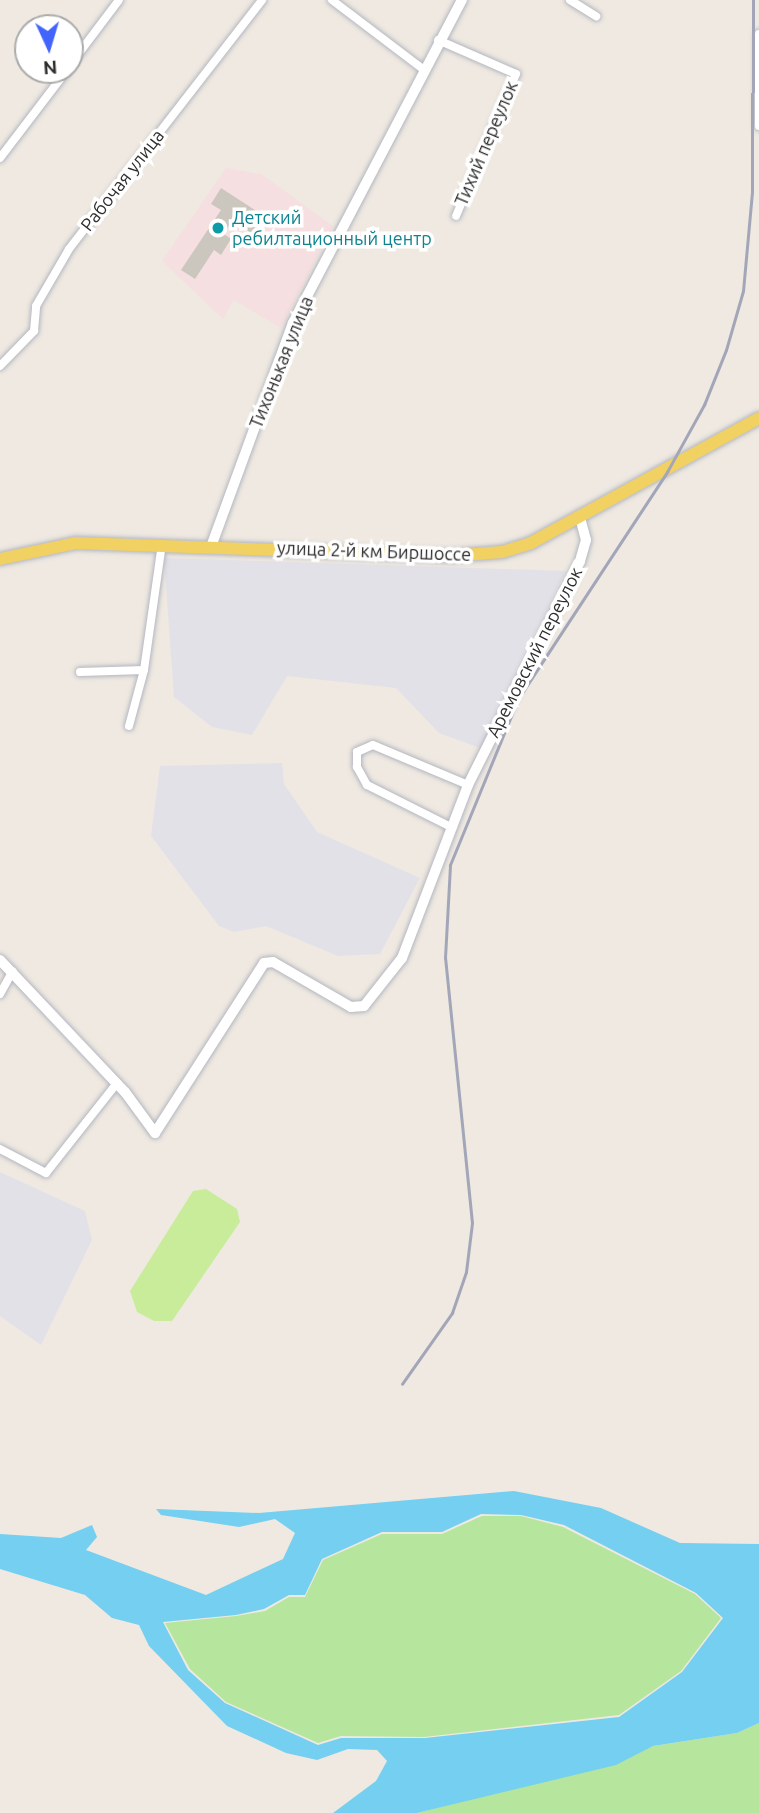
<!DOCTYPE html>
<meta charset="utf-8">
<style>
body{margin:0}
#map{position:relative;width:759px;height:1813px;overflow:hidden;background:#efe9e1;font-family:Ubuntu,sans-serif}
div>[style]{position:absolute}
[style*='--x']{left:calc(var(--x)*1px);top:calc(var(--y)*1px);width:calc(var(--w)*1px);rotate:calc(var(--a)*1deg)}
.industrial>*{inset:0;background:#e3e1e8}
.medical>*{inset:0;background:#f5dfe0}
.green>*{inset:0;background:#b6e59e}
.pitch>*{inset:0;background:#c9ec9a}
.water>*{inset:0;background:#75cff0}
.building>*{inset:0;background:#cbc7bf}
.roads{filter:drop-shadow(0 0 2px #b4b7c1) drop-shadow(0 0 2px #b4b7c1)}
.street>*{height:8px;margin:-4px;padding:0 4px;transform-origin:4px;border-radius:4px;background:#fff}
.secondary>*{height:10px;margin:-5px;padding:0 5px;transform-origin:5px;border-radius:5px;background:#fff}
.primary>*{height:12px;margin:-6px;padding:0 6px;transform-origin:6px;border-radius:6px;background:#f2d163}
.rail>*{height:2.5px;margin:-1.25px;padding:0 1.25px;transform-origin:1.25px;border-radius:1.25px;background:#a3a6b8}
.dots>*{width:19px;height:19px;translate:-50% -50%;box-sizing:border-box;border:4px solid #fff;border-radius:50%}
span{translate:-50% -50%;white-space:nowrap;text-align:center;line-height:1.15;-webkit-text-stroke:7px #fff;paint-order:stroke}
.street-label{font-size:18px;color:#2e2e2e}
.culture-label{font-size:18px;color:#0d838f}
.left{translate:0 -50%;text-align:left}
.north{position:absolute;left:14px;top:14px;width:70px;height:70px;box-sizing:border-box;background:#fff;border:2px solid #ababab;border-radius:50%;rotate:176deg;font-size:19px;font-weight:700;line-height:28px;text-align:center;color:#2e2e2e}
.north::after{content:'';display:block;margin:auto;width:24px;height:32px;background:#4264fb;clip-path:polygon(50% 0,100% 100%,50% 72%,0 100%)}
</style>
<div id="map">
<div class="industrial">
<div style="clip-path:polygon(164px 558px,566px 571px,480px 748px,439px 733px,396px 688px,287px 676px,252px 735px,212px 727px,174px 697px)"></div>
<div style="clip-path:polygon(282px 763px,284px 784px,317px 832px,420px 878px,380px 954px,338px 956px,266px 926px,234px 932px,219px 926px,151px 836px,160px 766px)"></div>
<div style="clip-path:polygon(0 1172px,85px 1211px,92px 1240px,41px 1345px,0 1316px)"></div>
</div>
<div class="medical">
<div style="clip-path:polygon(226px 168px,261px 174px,333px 226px,281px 328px,234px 300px,223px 319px,162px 261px)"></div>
</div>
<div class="green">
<div style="clip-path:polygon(482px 1516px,521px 1516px,563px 1527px,695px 1594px,721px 1618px,681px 1671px,619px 1715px,424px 1737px,341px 1736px,318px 1743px,226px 1702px,190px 1669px,165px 1623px,236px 1616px,265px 1611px,289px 1597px,305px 1597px,323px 1560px,382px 1534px,442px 1534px)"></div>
<div style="clip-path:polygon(759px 1723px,759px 1813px,417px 1813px,590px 1769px,653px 1746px,737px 1733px)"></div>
</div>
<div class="pitch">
<div style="clip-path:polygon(206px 1189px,237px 1209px,240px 1222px,172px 1321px,154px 1321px,137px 1312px,130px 1291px,193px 1191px)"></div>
</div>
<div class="water">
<div style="clip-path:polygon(evenodd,514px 1491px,601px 1508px,680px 1543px,759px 1544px,759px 1723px,737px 1733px,653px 1746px,616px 1765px,417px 1813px,333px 1813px,376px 1781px,387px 1761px,377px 1750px,348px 1749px,317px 1760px,286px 1753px,227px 1726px,149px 1646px,139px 1625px,112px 1618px,85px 1595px,0 1569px,0 1534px,61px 1538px,92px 1525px,97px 1537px,86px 1550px,206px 1595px,283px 1559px,295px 1533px,275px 1519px,239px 1527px,161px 1515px,156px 1509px,259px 1513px,514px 1491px,481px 1514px,521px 1515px,564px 1525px,696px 1593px,723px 1618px,682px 1672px,619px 1717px,425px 1738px,341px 1738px,318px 1745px,225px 1703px,188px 1670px,163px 1622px,236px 1615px,264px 1609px,289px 1595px,305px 1595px,322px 1559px,382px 1532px,442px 1532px,481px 1514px)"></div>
</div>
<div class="building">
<div style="clip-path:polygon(221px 188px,264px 216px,252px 234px,232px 221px,224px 234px,231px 239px,221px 255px,214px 250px,195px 279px,181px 270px,221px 210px,211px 204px)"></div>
</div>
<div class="roads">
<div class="street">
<div style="--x:332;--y:0;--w:114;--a:37.2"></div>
<div style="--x:570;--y:0;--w:31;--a:32"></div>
<div style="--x:759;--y:34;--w:92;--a:90"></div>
<div style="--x:438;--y:40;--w:85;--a:23.6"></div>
<div style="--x:516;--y:74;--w:154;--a:112.9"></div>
<div style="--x:70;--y:65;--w:81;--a:-53"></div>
<div style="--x:0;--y:158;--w:111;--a:-52.7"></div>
<div style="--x:0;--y:366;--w:49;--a:-45.8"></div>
<div style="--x:34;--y:331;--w:25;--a:-85"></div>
<div style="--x:36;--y:306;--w:66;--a:-59.9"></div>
<div style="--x:69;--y:249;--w:315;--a:-52.2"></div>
<div style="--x:80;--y:672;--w:64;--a:-1.8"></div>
<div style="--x:144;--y:670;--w:127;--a:-81.9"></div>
<div style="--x:129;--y:726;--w:58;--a:-75"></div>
<div style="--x:451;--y:827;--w:94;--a:-153.4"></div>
<div style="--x:367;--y:785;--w:21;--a:-119"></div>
<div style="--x:357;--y:767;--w:15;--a:-90"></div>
<div style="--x:357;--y:752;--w:17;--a:-24"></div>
<div style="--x:373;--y:745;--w:103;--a:22.8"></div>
<div style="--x:0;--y:994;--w:26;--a:-61"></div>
<div style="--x:0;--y:1149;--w:52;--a:27.6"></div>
<div style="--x:46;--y:1173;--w:115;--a:-51.7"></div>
</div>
<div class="secondary">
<div style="--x:212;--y:544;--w:235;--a:-69.9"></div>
<div style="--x:293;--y:323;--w:365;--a:-62.4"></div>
<div style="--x:0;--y:960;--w:182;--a:46.6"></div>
<div style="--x:125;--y:1092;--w:51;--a:53.8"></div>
<div style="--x:155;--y:1133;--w:202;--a:-57.3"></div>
<div style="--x:264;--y:963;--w:9;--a:-6"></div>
<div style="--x:273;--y:962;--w:90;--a:30"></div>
<div style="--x:351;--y:1007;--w:13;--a:-4"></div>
<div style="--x:364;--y:1006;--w:61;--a:-51.6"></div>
<div style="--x:402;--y:958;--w:185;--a:-69.1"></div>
<div style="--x:468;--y:785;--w:250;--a:-63.4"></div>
<div style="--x:580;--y:561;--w:22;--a:-74"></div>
<div style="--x:586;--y:540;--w:24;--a:-105"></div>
</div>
<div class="primary">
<div style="--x:0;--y:559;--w:78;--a:-11.9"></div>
<div style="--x:76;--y:543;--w:376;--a:2"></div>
<div style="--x:452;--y:556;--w:50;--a:-4.6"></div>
<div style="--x:502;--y:552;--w:30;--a:-17"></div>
<div style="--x:531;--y:543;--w:260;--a:-28.7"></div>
</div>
</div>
<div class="rail">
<div style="--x:402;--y:1384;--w:87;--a:-54.8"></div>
<div style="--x:452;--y:1313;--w:43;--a:-71.1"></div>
<div style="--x:466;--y:1272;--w:49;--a:-83"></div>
<div style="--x:472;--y:1223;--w:266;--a:-95.8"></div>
<div style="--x:445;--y:958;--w:93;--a:-86.9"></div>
<div style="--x:450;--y:865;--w:179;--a:-67.7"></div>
<div style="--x:518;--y:699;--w:272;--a:-56.7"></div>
<div style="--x:667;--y:472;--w:77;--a:-61.1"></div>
<div style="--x:704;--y:405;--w:59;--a:-68.2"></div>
<div style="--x:726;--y:350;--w:61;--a:-73.9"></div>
<div style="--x:743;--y:291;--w:99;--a:-84.8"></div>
<div style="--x:752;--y:192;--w:192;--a:-89.7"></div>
</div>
<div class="dots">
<div style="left:218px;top:228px;background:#0f9aa8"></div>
</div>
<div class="street-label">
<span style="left:486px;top:143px;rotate:-67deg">Тихий переулок</span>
<span style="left:122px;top:180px;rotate:-52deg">Рабочая улица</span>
<span style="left:281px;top:362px;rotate:-68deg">Тихонькая улица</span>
<span style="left:374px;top:551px;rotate:2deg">улица 2-й км Биршоссе</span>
<span style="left:534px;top:652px;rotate:-63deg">Аремовский переулок</span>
</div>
<div class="culture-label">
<span class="left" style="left:232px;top:228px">Детский<br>ребилтационный центр</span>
</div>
<div class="north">N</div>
</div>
